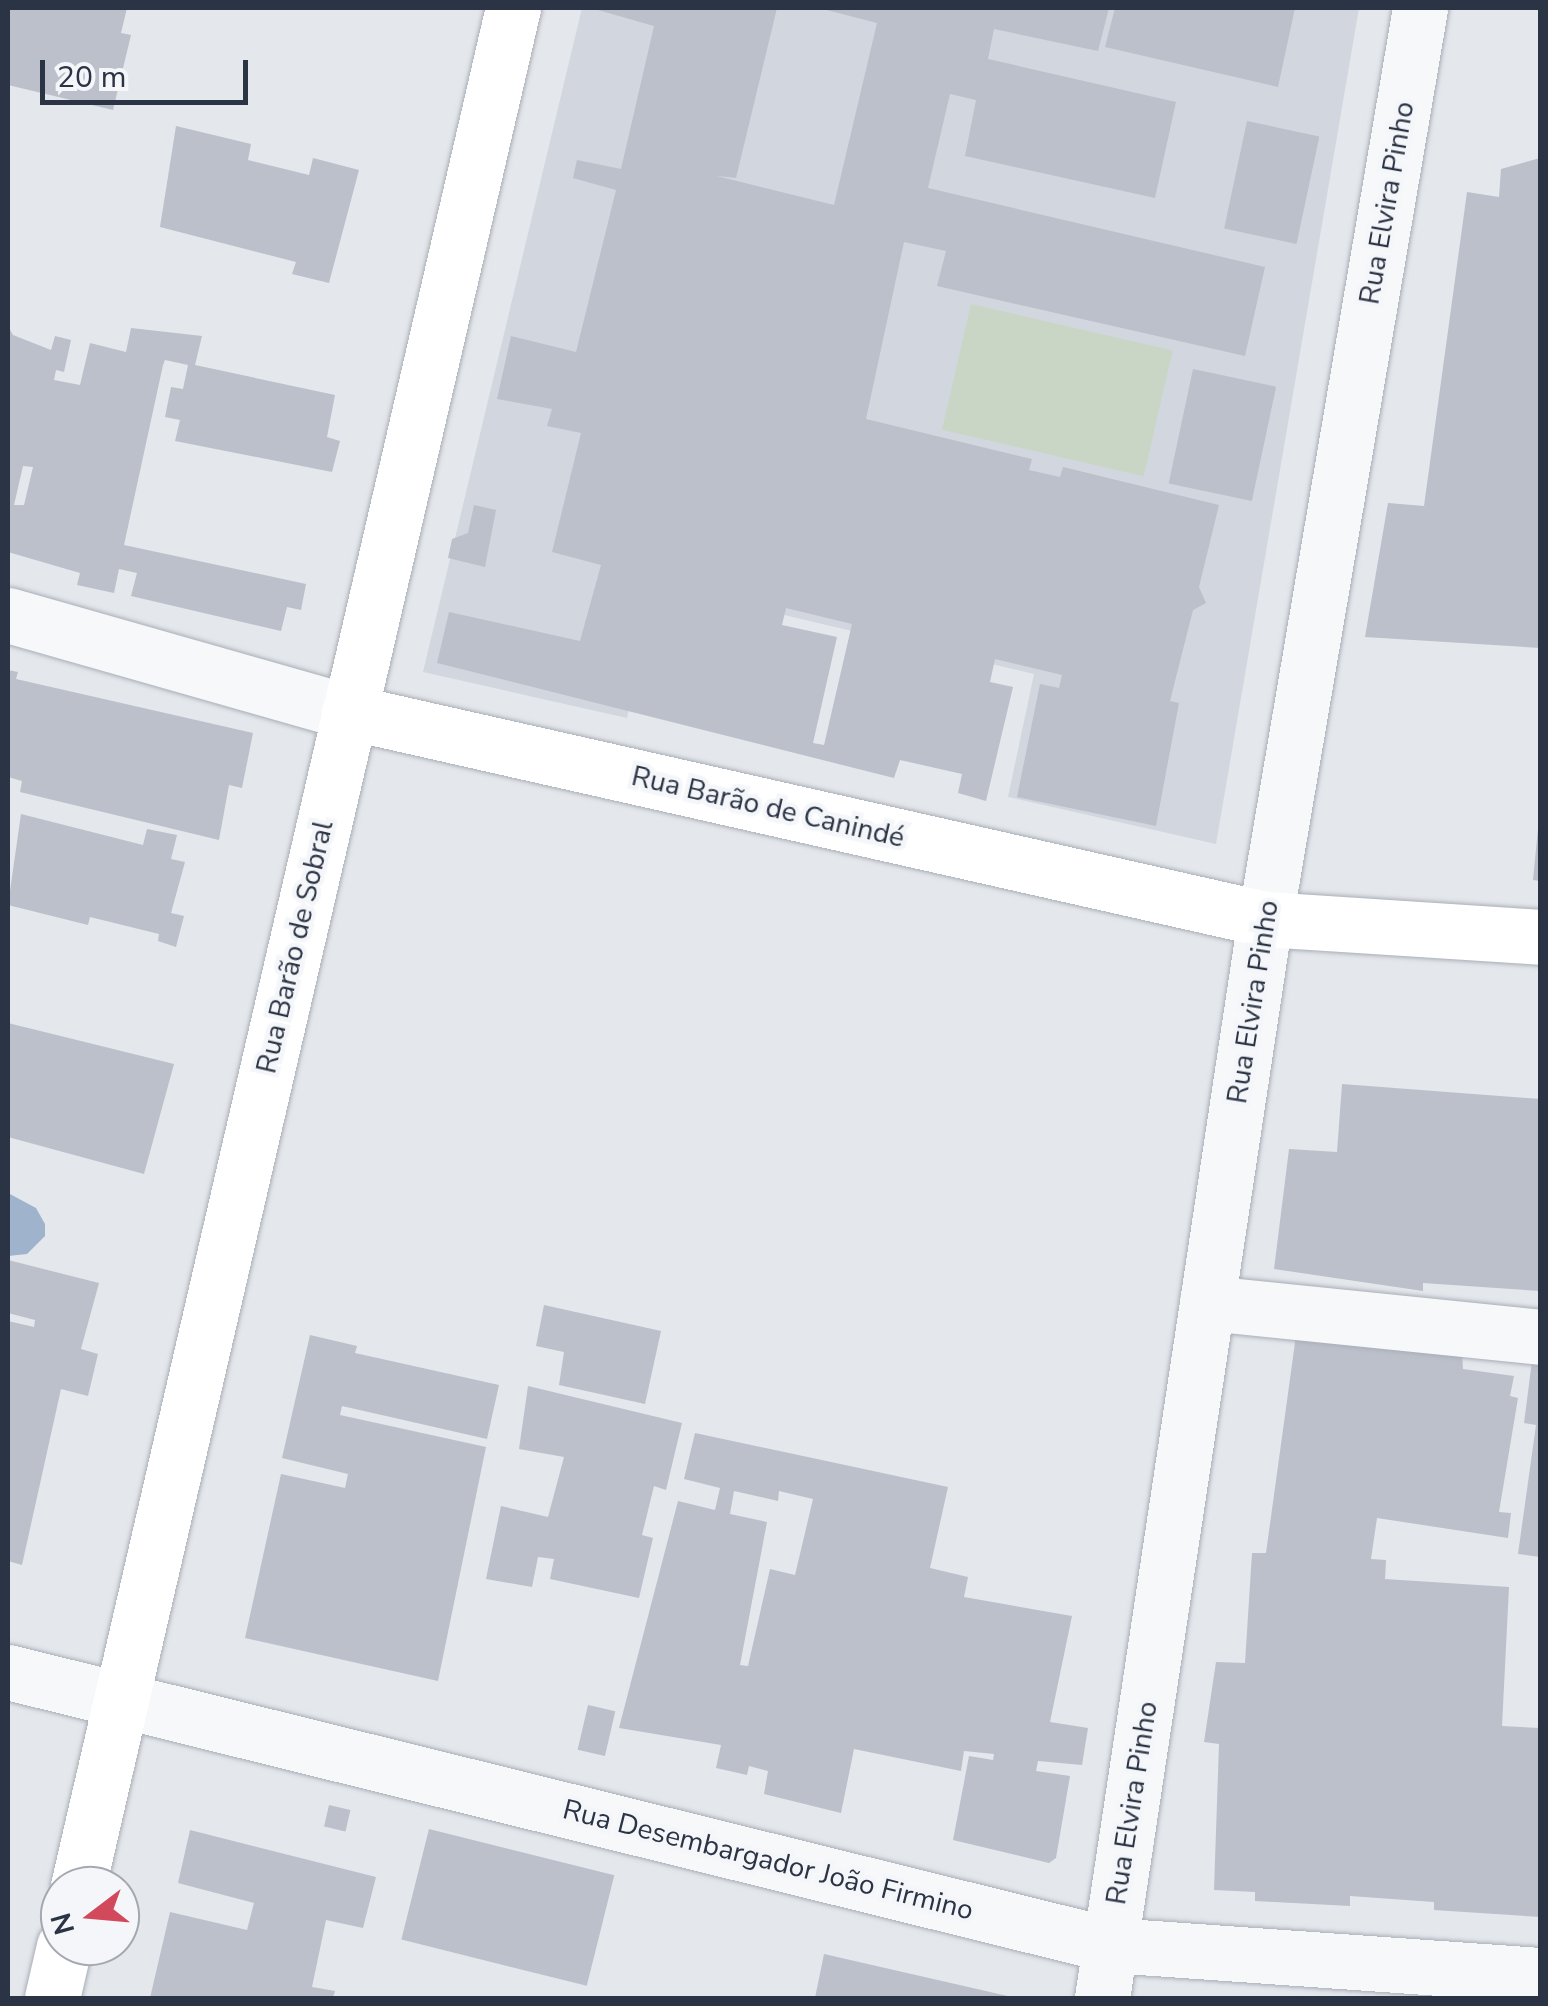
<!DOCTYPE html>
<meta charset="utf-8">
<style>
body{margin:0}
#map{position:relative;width:1548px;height:2006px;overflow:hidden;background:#e4e7ec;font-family:"Nunito Sans",sans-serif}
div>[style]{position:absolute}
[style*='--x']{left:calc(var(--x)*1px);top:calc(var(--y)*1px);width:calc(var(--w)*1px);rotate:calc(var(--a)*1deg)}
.built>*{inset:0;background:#d2d6de}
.green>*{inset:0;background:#c9d6c5;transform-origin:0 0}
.water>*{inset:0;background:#9fb4cc}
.building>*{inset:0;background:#bbc0ca;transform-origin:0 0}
.roads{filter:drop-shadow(0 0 2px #a9aeb7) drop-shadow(0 0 2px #a9aeb7)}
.street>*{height:55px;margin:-27.5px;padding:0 27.5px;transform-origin:27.5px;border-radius:27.5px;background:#f7f8fa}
.secondary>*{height:55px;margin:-27.5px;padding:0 27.5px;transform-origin:27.5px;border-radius:27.5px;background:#fff}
.primary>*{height:55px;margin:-27.5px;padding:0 27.5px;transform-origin:27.5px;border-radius:27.5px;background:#fff}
span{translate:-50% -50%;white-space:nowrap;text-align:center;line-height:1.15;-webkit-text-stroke:9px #f4f6f9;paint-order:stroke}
.street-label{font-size:28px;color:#2b3445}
.frame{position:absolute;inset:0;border:10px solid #2b3445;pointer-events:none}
.north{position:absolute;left:40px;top:1866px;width:100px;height:100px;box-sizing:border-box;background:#f4f6f9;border:2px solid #a4a8b1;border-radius:50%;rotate:254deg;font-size:28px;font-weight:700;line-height:40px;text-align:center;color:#2b3445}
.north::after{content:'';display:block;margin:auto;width:35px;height:45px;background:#d1495b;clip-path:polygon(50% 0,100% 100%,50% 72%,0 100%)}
.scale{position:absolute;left:40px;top:60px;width:208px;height:45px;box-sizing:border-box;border:5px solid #2b3445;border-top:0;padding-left:12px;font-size:30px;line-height:35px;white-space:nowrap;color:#2b3445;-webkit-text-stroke:8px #f4f6f9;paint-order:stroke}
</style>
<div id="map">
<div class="built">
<div style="clip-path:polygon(582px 8px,1359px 8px,1216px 844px,1008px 797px,1034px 674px,657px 585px,627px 718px,423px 672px)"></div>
</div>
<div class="green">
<div style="left:971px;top:304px;width:207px;height:129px;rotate:13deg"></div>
</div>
<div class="water">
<div style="clip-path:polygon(8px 1193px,36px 1208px,45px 1224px,45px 1236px,27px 1254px,8px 1256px)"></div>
</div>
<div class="building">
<div style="clip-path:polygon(8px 8px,127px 8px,121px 33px,131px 35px,113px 110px,8px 85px)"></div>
<div style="clip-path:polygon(evenodd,591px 8px,777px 8px,736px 178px,717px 176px,834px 205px,877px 23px,819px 8px,1109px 8px,1098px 51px,994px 29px,988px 59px,1176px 102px,1155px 198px,965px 156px,976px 100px,950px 94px,928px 188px,1265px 267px,1245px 356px,937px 286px,946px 251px,904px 242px,866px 419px,1032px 459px,1029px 470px,1060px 477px,1063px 467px,1219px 505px,1199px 587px,1206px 603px,1193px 610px,1170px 701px,1179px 703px,1156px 826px,1017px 797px,1040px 684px,1059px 688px,1062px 675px,995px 659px,990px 682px,1013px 687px,986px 801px,958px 793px,962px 774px,900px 760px,894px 778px,437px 663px,449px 612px,580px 641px,601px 565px,552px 552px,581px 433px,547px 426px,552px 409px,497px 399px,511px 336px,576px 352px,616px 190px,573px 178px,577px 160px,621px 169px,654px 26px,591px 8px,786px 608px,852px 624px,824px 745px,813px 743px,837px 637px,782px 625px,786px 608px)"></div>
<div style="clip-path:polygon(1115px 8px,1295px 8px,1278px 87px,1105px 47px)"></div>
<div style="left:1247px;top:121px;width:74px;height:110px;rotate:12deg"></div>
<div style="clip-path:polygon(176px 126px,251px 144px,248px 160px,309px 175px,313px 158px,359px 170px,329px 283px,292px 274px,296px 262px,160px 227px)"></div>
<div style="clip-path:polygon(1540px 158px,1540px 648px,1365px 637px,1388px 503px,1424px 506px,1467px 192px,1499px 197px,1501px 169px)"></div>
<div style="clip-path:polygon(evenodd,8px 326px,13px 335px,51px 350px,55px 336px,71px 340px,64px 372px,56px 370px,54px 380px,80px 385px,90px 343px,126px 352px,131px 328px,202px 336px,195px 365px,335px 395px,327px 437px,340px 441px,332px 472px,175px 441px,180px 420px,165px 417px,171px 387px,183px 389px,188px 365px,165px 360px,163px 365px,124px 545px,306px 584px,301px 610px,287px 607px,281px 631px,131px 596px,137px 573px,119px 569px,114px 593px,77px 585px,80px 573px,8px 552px,8px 326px,23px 466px,33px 467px,24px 505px,14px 505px,23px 466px)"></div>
<div style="left:1193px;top:369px;width:85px;height:117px;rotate:12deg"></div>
<div style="clip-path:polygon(474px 505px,496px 510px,485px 567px,448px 558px,452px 539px,468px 533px)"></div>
<div style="clip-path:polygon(8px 670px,18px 672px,16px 679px,253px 733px,242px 788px,229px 785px,219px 840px,20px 792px,22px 781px,8px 777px)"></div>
<div style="clip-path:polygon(21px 814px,143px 845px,147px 829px,177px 835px,171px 859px,185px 862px,171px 913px,184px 916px,176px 947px,158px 941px,159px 934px,90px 917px,88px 925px,8px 905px)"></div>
<div style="clip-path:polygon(1538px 829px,1540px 830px,1540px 881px,1533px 880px)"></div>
<div style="clip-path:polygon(8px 1023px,174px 1064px,144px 1174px,8px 1137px)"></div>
<div style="clip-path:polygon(1342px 1084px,1540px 1099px,1540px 1291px,1423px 1283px,1423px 1291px,1274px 1269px,1289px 1149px,1337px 1152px)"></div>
<div style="clip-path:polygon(8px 1260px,99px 1283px,81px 1349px,98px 1354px,88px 1396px,61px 1389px,22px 1565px,8px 1561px,8px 1321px,34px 1327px,35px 1320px,8px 1313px)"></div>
<div style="clip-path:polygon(544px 1305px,661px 1331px,645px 1404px,559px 1385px,564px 1352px,536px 1346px)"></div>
<div style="clip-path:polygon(1297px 1328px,1462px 1352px,1463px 1369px,1514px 1376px,1510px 1396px,1518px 1398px,1499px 1512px,1511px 1513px,1508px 1538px,1377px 1518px,1371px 1559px,1386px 1560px,1385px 1579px,1509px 1587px,1502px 1726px,1540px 1728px,1540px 1917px,1434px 1910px,1434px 1902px,1350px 1896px,1350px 1906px,1255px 1901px,1255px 1892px,1214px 1890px,1219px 1744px,1204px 1742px,1216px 1662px,1245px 1663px,1252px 1553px,1266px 1553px)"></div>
<div style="clip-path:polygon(310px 1335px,357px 1346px,355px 1353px,499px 1385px,487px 1439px,342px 1406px,340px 1415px,486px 1447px,438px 1681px,245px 1638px,281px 1474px,345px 1488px,348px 1474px,282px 1458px)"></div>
<div style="clip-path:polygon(1532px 1361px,1540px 1363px,1540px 1557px,1518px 1554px,1536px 1425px,1524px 1423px)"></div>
<div style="clip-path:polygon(528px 1386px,682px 1423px,666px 1490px,654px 1486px,642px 1535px,653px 1538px,639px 1598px,550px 1579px,554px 1559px,538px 1557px,532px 1587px,486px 1579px,501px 1506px,548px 1517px,564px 1457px,519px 1449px)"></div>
<div style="clip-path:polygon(evenodd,695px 1433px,948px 1487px,930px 1568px,968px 1577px,964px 1597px,1072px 1616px,1050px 1722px,1088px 1728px,1082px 1765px,1038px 1761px,1036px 1771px,1070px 1776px,1056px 1858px,1049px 1863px,953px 1840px,969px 1756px,993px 1760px,994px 1754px,964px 1751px,961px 1771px,854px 1749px,841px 1813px,764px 1794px,768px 1771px,749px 1766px,747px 1775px,716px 1768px,721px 1745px,619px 1728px,678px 1501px,715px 1510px,720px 1488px,684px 1479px,695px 1433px,734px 1491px,778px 1501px,779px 1491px,813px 1499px,795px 1575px,770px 1569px,748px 1666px,740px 1665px,767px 1522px,730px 1514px,734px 1491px)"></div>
<div style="left:588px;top:1705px;width:28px;height:46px;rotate:13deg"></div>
<div style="left:329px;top:1805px;width:22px;height:22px;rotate:13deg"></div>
<div style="left:429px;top:1829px;width:191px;height:114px;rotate:14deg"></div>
<div style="clip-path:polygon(190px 1830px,376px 1877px,363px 1928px,326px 1920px,312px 1987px,335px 1991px,333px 1998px,150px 1998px,170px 1912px,247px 1930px,254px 1903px,178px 1883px)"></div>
<div style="clip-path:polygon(824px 1954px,1012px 1997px,1012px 1998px,815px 1998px)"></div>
</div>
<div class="roads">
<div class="street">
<div style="--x:8;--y:615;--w:355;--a:15.9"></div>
<div style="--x:1207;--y:1303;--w:335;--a:5.8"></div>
<div style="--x:8;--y:1672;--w:1136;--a:13.9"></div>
<div style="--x:1111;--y:1945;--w:430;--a:4"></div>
<div style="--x:1102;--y:1998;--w:1091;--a:-81.41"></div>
<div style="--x:1265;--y:919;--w:924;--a:-80.34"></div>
</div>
<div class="secondary">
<div style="--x:349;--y:712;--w:939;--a:12.73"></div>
<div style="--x:1265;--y:919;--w:276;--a:3.7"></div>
</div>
<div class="primary">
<div style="--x:78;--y:1886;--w:1928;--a:-76.96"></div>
<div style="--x:52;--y:1998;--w:53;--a:-77"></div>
</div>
</div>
<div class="street-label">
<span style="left:1387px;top:203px;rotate:-80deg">Rua Elvira Pinho</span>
<span style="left:768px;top:807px;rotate:13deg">Rua Barão de Canindé</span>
<span style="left:295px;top:947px;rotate:-77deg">Rua Barão de Sobral</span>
<span style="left:1253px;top:1002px;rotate:-81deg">Rua Elvira Pinho</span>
<span style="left:1132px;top:1803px;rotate:-81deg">Rua Elvira Pinho</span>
<span style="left:768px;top:1860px;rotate:14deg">Rua Desembargador João Firmino</span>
</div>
<div class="frame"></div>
<div class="north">N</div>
<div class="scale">20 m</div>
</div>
